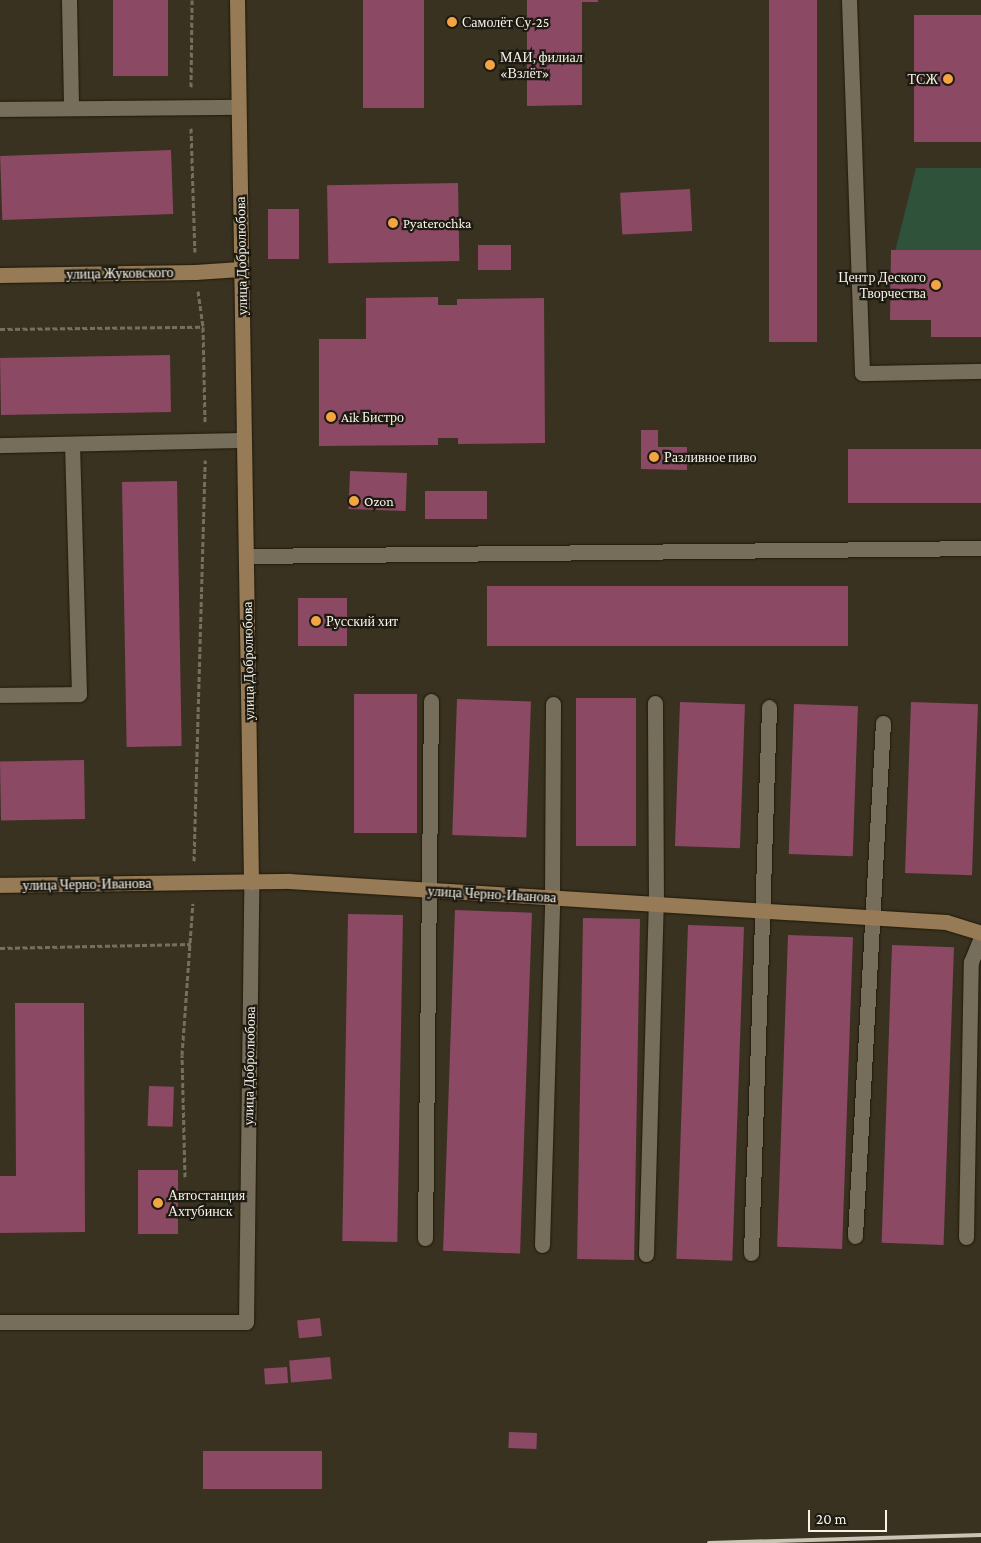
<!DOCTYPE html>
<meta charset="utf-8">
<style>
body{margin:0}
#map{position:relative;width:981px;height:1543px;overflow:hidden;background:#393220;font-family:"Crimson Pro",serif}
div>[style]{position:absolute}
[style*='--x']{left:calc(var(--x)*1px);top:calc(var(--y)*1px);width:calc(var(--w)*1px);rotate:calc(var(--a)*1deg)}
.green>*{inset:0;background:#2f523a}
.building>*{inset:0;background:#8b4964;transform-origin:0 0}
.path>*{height:3px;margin-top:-1.5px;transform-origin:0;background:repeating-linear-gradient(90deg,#756f5f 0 5px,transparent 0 7.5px)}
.roads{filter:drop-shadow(0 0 1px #201908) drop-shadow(0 0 1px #201908)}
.lane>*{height:15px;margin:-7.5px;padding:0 7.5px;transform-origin:7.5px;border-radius:7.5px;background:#766d5a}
.street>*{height:15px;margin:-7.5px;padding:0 7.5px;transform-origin:7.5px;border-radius:7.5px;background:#766d5a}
.secondary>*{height:15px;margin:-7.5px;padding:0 7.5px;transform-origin:7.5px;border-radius:7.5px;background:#977b56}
.rail>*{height:4px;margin:-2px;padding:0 2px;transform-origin:2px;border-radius:2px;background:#cac4b7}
.dots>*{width:14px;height:14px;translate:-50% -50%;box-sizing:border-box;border:2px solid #1d1a12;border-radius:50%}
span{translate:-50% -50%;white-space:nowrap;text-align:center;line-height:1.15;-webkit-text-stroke:4.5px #1d1a12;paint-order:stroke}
.poi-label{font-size:14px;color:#f8f3e8}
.left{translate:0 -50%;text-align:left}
.right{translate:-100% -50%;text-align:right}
.street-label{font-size:14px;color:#f8f3e8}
.scale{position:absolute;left:808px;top:1510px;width:79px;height:22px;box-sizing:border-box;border:2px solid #f8f3e8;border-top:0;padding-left:6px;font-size:15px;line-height:18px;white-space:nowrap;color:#f8f3e8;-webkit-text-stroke:4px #1d1a12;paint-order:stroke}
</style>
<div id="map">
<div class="green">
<div style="clip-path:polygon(916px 168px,981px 168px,981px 259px,894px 256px)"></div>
</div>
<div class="building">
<div style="left:113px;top:0;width:55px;height:76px"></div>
<div style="left:363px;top:0;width:61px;height:108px"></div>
<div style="clip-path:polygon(527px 0,598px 0,598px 2px,582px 2px,582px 105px,527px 106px)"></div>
<div style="left:769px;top:0;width:48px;height:342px"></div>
<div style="left:981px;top:15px;width:127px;height:67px;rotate:90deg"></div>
<div style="left:171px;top:150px;width:64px;height:171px;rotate:88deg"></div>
<div style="left:458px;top:183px;width:78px;height:131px;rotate:89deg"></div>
<div style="left:690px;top:189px;width:42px;height:70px;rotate:87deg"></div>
<div style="left:268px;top:209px;width:31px;height:50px"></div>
<div style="left:478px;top:245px;width:33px;height:25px"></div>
<div style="clip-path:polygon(891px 250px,981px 250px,981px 337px,931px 337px,931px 320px,890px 320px)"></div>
<div style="clip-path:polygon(438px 297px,438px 305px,457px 305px,457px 299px,544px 298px,545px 443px,458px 444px,458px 438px,438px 438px,438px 445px,319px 446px,319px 339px,366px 339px,366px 298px)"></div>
<div style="left:170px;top:355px;width:57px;height:170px;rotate:89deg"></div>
<div style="clip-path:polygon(641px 430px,658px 430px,658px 447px,687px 447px,687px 470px,641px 469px)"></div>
<div style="left:981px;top:449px;width:54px;height:133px;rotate:90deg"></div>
<div style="left:350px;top:471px;width:57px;height:38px;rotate:2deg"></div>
<div style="left:177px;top:481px;width:265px;height:55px;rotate:89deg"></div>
<div style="left:425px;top:491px;width:62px;height:28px"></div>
<div style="left:487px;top:586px;width:361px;height:60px"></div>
<div style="left:298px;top:598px;width:49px;height:48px"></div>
<div style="left:354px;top:694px;width:63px;height:139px"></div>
<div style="left:576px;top:698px;width:60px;height:148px"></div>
<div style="left:457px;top:699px;width:74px;height:136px;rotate:2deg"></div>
<div style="left:680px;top:702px;width:65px;height:144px;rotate:2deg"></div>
<div style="left:911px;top:702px;width:67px;height:171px;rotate:2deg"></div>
<div style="left:794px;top:704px;width:64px;height:150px;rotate:2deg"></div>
<div style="left:84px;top:760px;width:59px;height:84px;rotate:89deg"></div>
<div style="left:455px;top:910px;width:77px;height:341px;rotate:2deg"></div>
<div style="left:348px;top:914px;width:55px;height:327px;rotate:1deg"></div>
<div style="left:583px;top:918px;width:57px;height:341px;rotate:1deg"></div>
<div style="left:688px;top:925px;width:56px;height:334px;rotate:2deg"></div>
<div style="left:788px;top:935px;width:65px;height:312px;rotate:2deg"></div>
<div style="left:892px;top:945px;width:62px;height:298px;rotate:2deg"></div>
<div style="clip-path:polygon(15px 1003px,84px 1003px,85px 1232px,0 1233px,0 1176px,16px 1176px)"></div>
<div style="left:149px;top:1086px;width:25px;height:40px;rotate:2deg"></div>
<div style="left:178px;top:1170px;width:64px;height:40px;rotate:90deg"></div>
<div style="left:320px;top:1318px;width:18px;height:23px;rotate:84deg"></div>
<div style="left:330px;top:1357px;width:22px;height:41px;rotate:85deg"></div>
<div style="left:287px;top:1367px;width:16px;height:23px;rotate:86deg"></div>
<div style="left:509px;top:1432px;width:28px;height:16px;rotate:2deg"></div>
<div style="left:322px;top:1451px;width:38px;height:119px;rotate:90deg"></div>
</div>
<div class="path">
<div style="--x:191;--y:87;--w:87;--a:-89.3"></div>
<div style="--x:191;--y:128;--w:124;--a:88.2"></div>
<div style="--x:198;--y:291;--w:36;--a:82"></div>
<div style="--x:203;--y:327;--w:95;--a:88.8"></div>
<div style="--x:0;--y:329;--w:203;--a:-0.6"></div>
<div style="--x:194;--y:861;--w:401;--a:-88.4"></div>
<div style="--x:0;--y:948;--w:191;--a:-1.2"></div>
<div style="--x:185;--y:1177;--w:122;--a:-91.4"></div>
<div style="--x:182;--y:1055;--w:152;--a:-85.9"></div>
</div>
<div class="roads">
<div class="lane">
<div style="--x:69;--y:0;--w:108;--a:88.9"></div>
<div style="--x:849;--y:0;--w:373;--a:88"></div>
<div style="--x:862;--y:373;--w:119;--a:-1"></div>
<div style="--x:0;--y:109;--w:238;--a:-0.5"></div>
<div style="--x:0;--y:445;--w:244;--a:-1.2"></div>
<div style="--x:0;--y:695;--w:79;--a:-0.7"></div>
<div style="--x:79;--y:694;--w:250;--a:-91.6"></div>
<div style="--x:855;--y:1236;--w:514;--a:-86.88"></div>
<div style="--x:966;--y:1237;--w:275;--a:-89"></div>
<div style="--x:971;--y:962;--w:27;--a:-68"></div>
<div style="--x:425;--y:1238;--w:537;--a:-89.36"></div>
<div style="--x:542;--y:1245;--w:347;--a:-88.3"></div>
<div style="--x:552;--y:898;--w:194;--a:-89.7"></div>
<div style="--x:751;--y:1253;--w:546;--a:-88.11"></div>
<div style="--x:646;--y:1254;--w:350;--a:-88.4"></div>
<div style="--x:656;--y:904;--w:201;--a:-90.3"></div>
<div style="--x:0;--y:1322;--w:246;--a:0"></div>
</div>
<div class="street">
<div style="--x:247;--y:556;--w:734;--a:-0.62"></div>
<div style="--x:246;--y:1322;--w:440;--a:-89.3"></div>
</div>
<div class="secondary">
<div style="--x:237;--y:0;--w:882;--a:89.09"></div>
<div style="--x:0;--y:275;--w:195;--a:-0.9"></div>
<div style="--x:195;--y:272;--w:45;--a:-3.8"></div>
<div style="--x:0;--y:885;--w:289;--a:-0.8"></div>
<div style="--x:289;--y:881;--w:658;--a:3.57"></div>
<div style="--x:946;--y:922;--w:37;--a:17"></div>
</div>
</div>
<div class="rail">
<div style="--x:709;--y:1543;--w:272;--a:-1.7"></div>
</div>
<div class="dots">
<div style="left:452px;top:22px;background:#f3a443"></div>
<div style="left:490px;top:65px;background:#f3a443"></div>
<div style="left:948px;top:79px;background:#f3a443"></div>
<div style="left:393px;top:223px;background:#f3a443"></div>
<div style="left:936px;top:285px;background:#f3a443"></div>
<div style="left:331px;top:417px;background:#f3a443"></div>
<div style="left:654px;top:457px;background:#f3a443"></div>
<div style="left:354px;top:501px;background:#f3a443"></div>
<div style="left:316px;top:621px;background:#f3a443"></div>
<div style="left:158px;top:1203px;background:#f3a443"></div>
</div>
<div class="poi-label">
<span class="left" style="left:462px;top:22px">Самолёт Су-25</span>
<span class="left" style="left:500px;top:65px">МАИ, филиал<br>«Взлёт»</span>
<span class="right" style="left:938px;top:79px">ТСЖ</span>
<span class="left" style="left:403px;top:223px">Pyaterochka</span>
<span class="right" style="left:926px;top:285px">Центр Деского<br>Творчества</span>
<span class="left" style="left:341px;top:417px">Aik Бистро</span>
<span class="left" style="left:664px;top:457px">Разливное пиво</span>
<span class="left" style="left:364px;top:501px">Ozon</span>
<span class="left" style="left:326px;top:621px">Русский хит</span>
<span class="left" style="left:168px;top:1203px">Автостанция<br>Ахтубинск</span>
</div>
<div class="street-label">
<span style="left:241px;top:256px;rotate:-91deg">улица Добролюбова</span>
<span style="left:120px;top:273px;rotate:-1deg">улица Жуковского</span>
<span style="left:248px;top:661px;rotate:-91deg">улица Добролюбова</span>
<span style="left:87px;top:884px;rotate:-1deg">улица Черно-Иванова</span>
<span style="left:492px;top:894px;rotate:3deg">улица Черно-Иванова</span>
<span style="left:249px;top:1066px;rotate:-89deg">улица Добролюбова</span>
</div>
<div class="scale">20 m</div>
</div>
